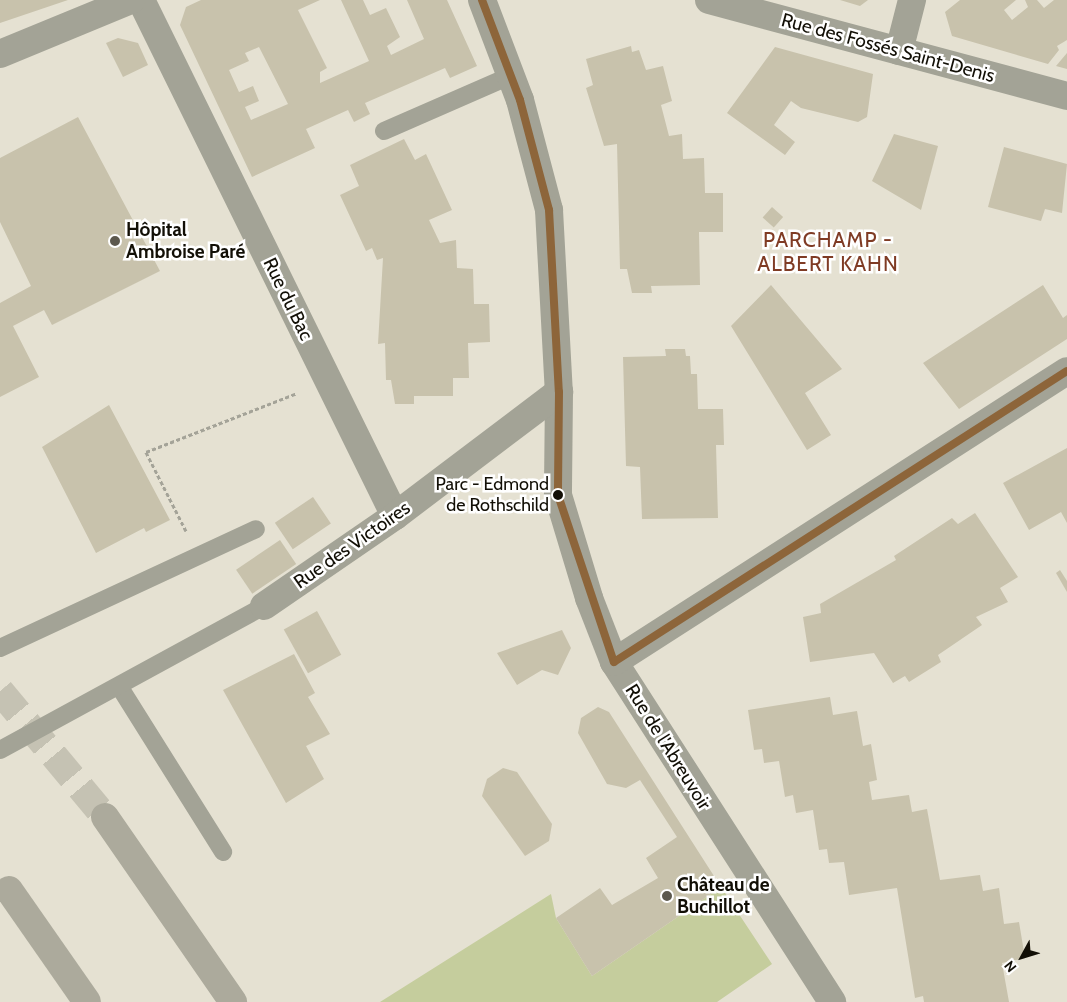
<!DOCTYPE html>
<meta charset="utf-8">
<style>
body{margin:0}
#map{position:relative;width:1067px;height:1002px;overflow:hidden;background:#e5e1d2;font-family:Cabin,sans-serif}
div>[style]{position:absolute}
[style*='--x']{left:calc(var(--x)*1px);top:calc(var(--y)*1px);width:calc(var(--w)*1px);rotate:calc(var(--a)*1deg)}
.green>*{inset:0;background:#c5cd9d}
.building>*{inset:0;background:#c8c2ac;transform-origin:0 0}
.highway-tunnel>*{height:28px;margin-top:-14px;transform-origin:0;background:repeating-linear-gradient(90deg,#c5c2b3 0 28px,transparent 0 42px)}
.path>*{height:3px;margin-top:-1.5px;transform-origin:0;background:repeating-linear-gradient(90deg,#a4a398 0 4px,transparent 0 6.5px)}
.lane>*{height:18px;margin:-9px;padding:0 9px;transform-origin:9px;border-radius:9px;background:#a3a396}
.street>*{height:28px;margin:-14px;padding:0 14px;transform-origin:14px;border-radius:14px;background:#a3a396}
.highway>*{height:28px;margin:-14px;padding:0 14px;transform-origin:14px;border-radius:14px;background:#acaa9c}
.bus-1>*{height:8px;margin:-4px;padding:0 4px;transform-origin:4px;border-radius:4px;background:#8d653a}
.dots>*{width:14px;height:14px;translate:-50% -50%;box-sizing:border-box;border:2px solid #fff;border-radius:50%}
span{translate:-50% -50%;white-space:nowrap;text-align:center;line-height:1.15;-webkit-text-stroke:5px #fff;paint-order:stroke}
.bus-label{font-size:18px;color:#120f06}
.right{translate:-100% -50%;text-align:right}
.street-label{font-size:19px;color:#120f06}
.poi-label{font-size:19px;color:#120f06;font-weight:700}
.left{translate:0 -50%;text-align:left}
.quarter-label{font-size:21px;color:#7f3b24;letter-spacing:1px}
.north{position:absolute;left:997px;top:932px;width:50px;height:50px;-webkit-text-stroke:4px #fff;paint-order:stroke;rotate:231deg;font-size:14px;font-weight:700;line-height:20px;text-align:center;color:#120f06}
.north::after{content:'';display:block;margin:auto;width:18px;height:22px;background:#120f06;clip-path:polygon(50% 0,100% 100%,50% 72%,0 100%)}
</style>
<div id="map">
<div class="green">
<div style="clip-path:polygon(721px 887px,772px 964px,717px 1002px,380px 1002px,551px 894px,556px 918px,592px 976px)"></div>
</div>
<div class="building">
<div style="clip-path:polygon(0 0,68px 0,0 23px)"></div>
<div style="clip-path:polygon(evenodd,201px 0,320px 0,298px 10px,327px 68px,320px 72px,320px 83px,369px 61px,341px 0,363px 0,370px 15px,386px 8px,400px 37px,387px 46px,391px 55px,424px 39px,407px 0,447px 0,477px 66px,450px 78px,445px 68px,365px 103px,370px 114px,354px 122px,348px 110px,306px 129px,315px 148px,252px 177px,180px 25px,186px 7px,201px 0,259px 47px,288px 104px,251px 120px,245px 107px,259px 101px,253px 86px,239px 92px,229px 70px,249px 61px,245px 53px,259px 47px)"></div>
<div style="clip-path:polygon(840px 0,868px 0,860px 6px)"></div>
<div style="clip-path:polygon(960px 0,1016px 0,1004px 10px,1012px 20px,1028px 7px,1025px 0,1037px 0,1044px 8px,1054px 0,1067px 0,1067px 40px,1057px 46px,1059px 50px,1048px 64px,952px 36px,945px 12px)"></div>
<div style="clip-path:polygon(118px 38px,138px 43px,148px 65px,123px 77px,106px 43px)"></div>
<div style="clip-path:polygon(631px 46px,632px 52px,639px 50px,646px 70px,663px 66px,672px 101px,661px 105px,669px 136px,682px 134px,683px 159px,704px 158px,705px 193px,723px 193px,723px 232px,699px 232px,700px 285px,651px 286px,652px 293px,632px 293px,627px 269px,620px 269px,617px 144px,604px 146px,586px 88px,593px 85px,586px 59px)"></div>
<div style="clip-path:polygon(775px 47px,873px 74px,867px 117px,858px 122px,801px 108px,791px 101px,774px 125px,795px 142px,785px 155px,727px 113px)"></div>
<div style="clip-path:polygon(1067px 53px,1067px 69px,1056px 66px)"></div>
<div style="clip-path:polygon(78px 117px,160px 271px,52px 325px,44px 310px,13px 326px,39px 377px,0 397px,0 303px,31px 286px,0 222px,0 158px)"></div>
<div style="clip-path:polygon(894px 134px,938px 146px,921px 210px,872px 181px)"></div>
<div style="clip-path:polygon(404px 139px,415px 160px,426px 154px,452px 210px,429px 220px,440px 243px,456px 240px,457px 268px,473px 269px,474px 304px,489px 304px,490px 342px,468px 343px,469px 378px,453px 378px,453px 396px,414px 396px,414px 404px,395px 404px,391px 380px,386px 380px,385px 343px,378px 344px,383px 258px,377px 260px,372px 248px,366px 251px,340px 195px,359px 186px,350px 165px)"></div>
<div style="clip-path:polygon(1004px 147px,1067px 164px,1062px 213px,1045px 209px,1041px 221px,988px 207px)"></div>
<div style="left:772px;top:207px;width:15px;height:14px;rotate:42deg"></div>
<div style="clip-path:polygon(771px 285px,842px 369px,805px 393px,831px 435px,807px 450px,731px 326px)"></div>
<div style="clip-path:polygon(1043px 285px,1063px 318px,1067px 315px,1067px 339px,959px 409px,923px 363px)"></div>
<div style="clip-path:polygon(665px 349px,685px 349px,686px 356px,690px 356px,691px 374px,697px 374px,698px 409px,723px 409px,724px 445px,716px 445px,718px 518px,642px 519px,640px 467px,626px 466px,623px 357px,666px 356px)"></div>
<div style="clip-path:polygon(109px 405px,170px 520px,146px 532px,144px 528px,96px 553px,42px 447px)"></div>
<div style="clip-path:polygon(1067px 448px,1067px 523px,1061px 512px,1029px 530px,1003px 483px)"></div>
<div style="left:313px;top:497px;width:32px;height:46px;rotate:56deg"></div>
<div style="clip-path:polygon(975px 513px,1018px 577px,1000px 588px,1008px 602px,976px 617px,982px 625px,938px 655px,941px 662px,909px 682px,905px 676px,893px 683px,874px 653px,810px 662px,803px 617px,821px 613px,820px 604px,896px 560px,894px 556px,952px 518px,958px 524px)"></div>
<div style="left:280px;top:540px;width:29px;height:53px;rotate:56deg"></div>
<div style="clip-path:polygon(1060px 570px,1067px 581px,1067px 592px,1056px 573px)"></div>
<div style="left:317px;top:611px;width:50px;height:38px;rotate:61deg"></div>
<div style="clip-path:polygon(562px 630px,571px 648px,558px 675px,542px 670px,517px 685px,497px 653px)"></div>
<div style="clip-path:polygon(294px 654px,315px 693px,308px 697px,330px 734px,306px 746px,324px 779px,286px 803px,223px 690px)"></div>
<div style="clip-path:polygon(830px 697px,833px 715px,857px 711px,863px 746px,871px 744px,877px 780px,869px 782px,872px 800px,909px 795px,912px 812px,927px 809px,940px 880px,980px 875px,983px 891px,999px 888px,1004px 924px,1019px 922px,1025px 958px,1002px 963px,1009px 1002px,924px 1002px,923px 996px,915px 998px,897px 888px,849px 895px,844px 862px,829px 863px,827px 849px,819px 850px,813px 810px,796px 813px,793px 795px,785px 797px,779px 761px,764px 763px,762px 749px,754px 750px,748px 710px)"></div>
<div style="clip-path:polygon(598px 707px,609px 712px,721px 887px,592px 976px,556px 918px,600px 888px,612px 905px,658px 878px,646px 858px,677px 837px,640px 780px,626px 788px,607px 784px,578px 733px,581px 718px)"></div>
<div style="clip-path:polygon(503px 768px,517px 772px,552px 824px,549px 841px,525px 856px,482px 796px,487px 779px)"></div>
</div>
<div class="highway-tunnel">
<div style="--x:0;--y:691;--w:164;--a:50.2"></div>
</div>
<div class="path">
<div style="--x:186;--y:531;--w:89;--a:-116.9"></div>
<div style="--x:146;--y:452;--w:162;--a:-21.3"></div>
</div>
<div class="lane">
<div style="--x:384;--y:131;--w:140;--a:-23.6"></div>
<div style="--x:0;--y:648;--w:282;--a:-24.9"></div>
<div style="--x:119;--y:686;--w:196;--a:57.9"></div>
<div style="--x:0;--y:750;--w:301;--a:-28.6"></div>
</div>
<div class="street">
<div style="--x:141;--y:0;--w:575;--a:63.79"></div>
<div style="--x:482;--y:0;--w:107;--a:69.2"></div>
<div style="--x:520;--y:100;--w:114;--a:75.2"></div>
<div style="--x:549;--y:210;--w:182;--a:86.9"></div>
<div style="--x:559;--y:392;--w:103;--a:90.6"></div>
<div style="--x:558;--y:495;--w:108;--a:73.2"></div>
<div style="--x:589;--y:598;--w:69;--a:68.7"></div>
<div style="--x:614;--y:662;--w:404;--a:57.3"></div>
<div style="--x:709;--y:0;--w:371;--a:15"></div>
<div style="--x:899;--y:51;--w:53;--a:-75.7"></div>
<div style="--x:0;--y:54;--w:142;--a:-22.4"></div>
<div style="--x:264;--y:606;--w:159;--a:-34.5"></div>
<div style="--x:395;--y:516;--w:206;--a:-37.1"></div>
<div style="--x:614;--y:662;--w:538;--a:-32.72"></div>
</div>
<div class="highway">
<div style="--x:105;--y:817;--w:225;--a:55.3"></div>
<div style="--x:9;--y:890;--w:136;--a:55.1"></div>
</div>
<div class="bus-1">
<div style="--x:482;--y:0;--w:107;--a:69.2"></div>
<div style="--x:520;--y:100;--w:114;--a:75.2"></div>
<div style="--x:549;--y:210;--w:182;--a:86.9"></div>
<div style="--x:559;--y:392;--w:103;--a:90.6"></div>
<div style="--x:558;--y:495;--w:176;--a:71.5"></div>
<div style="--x:614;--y:662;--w:538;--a:-32.72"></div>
</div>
<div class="dots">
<div style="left:115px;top:241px;background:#5c584d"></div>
<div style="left:558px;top:495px;background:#120f06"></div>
<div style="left:667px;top:896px;background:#5c584d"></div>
</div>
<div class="bus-label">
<span class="right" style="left:549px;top:495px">Parc - Edmond<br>de Rothschild</span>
</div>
<div class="street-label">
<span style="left:888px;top:48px;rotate:15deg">Rue des Fossés Saint-Denis</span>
<span style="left:288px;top:299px;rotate:64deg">Rue du Bac</span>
<span style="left:352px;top:545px;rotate:-35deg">Rue des Victoires</span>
<span style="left:668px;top:747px;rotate:58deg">Rue de l'Abreuvoir</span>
</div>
<div class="poi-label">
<span class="left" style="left:126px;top:241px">Hôpital<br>Ambroise Paré</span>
<span class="left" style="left:677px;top:896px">Château de<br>Buchillot</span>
</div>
<div class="quarter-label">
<span style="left:828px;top:252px">PARCHAMP -<br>ALBERT KAHN</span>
</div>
<div class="north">N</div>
</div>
